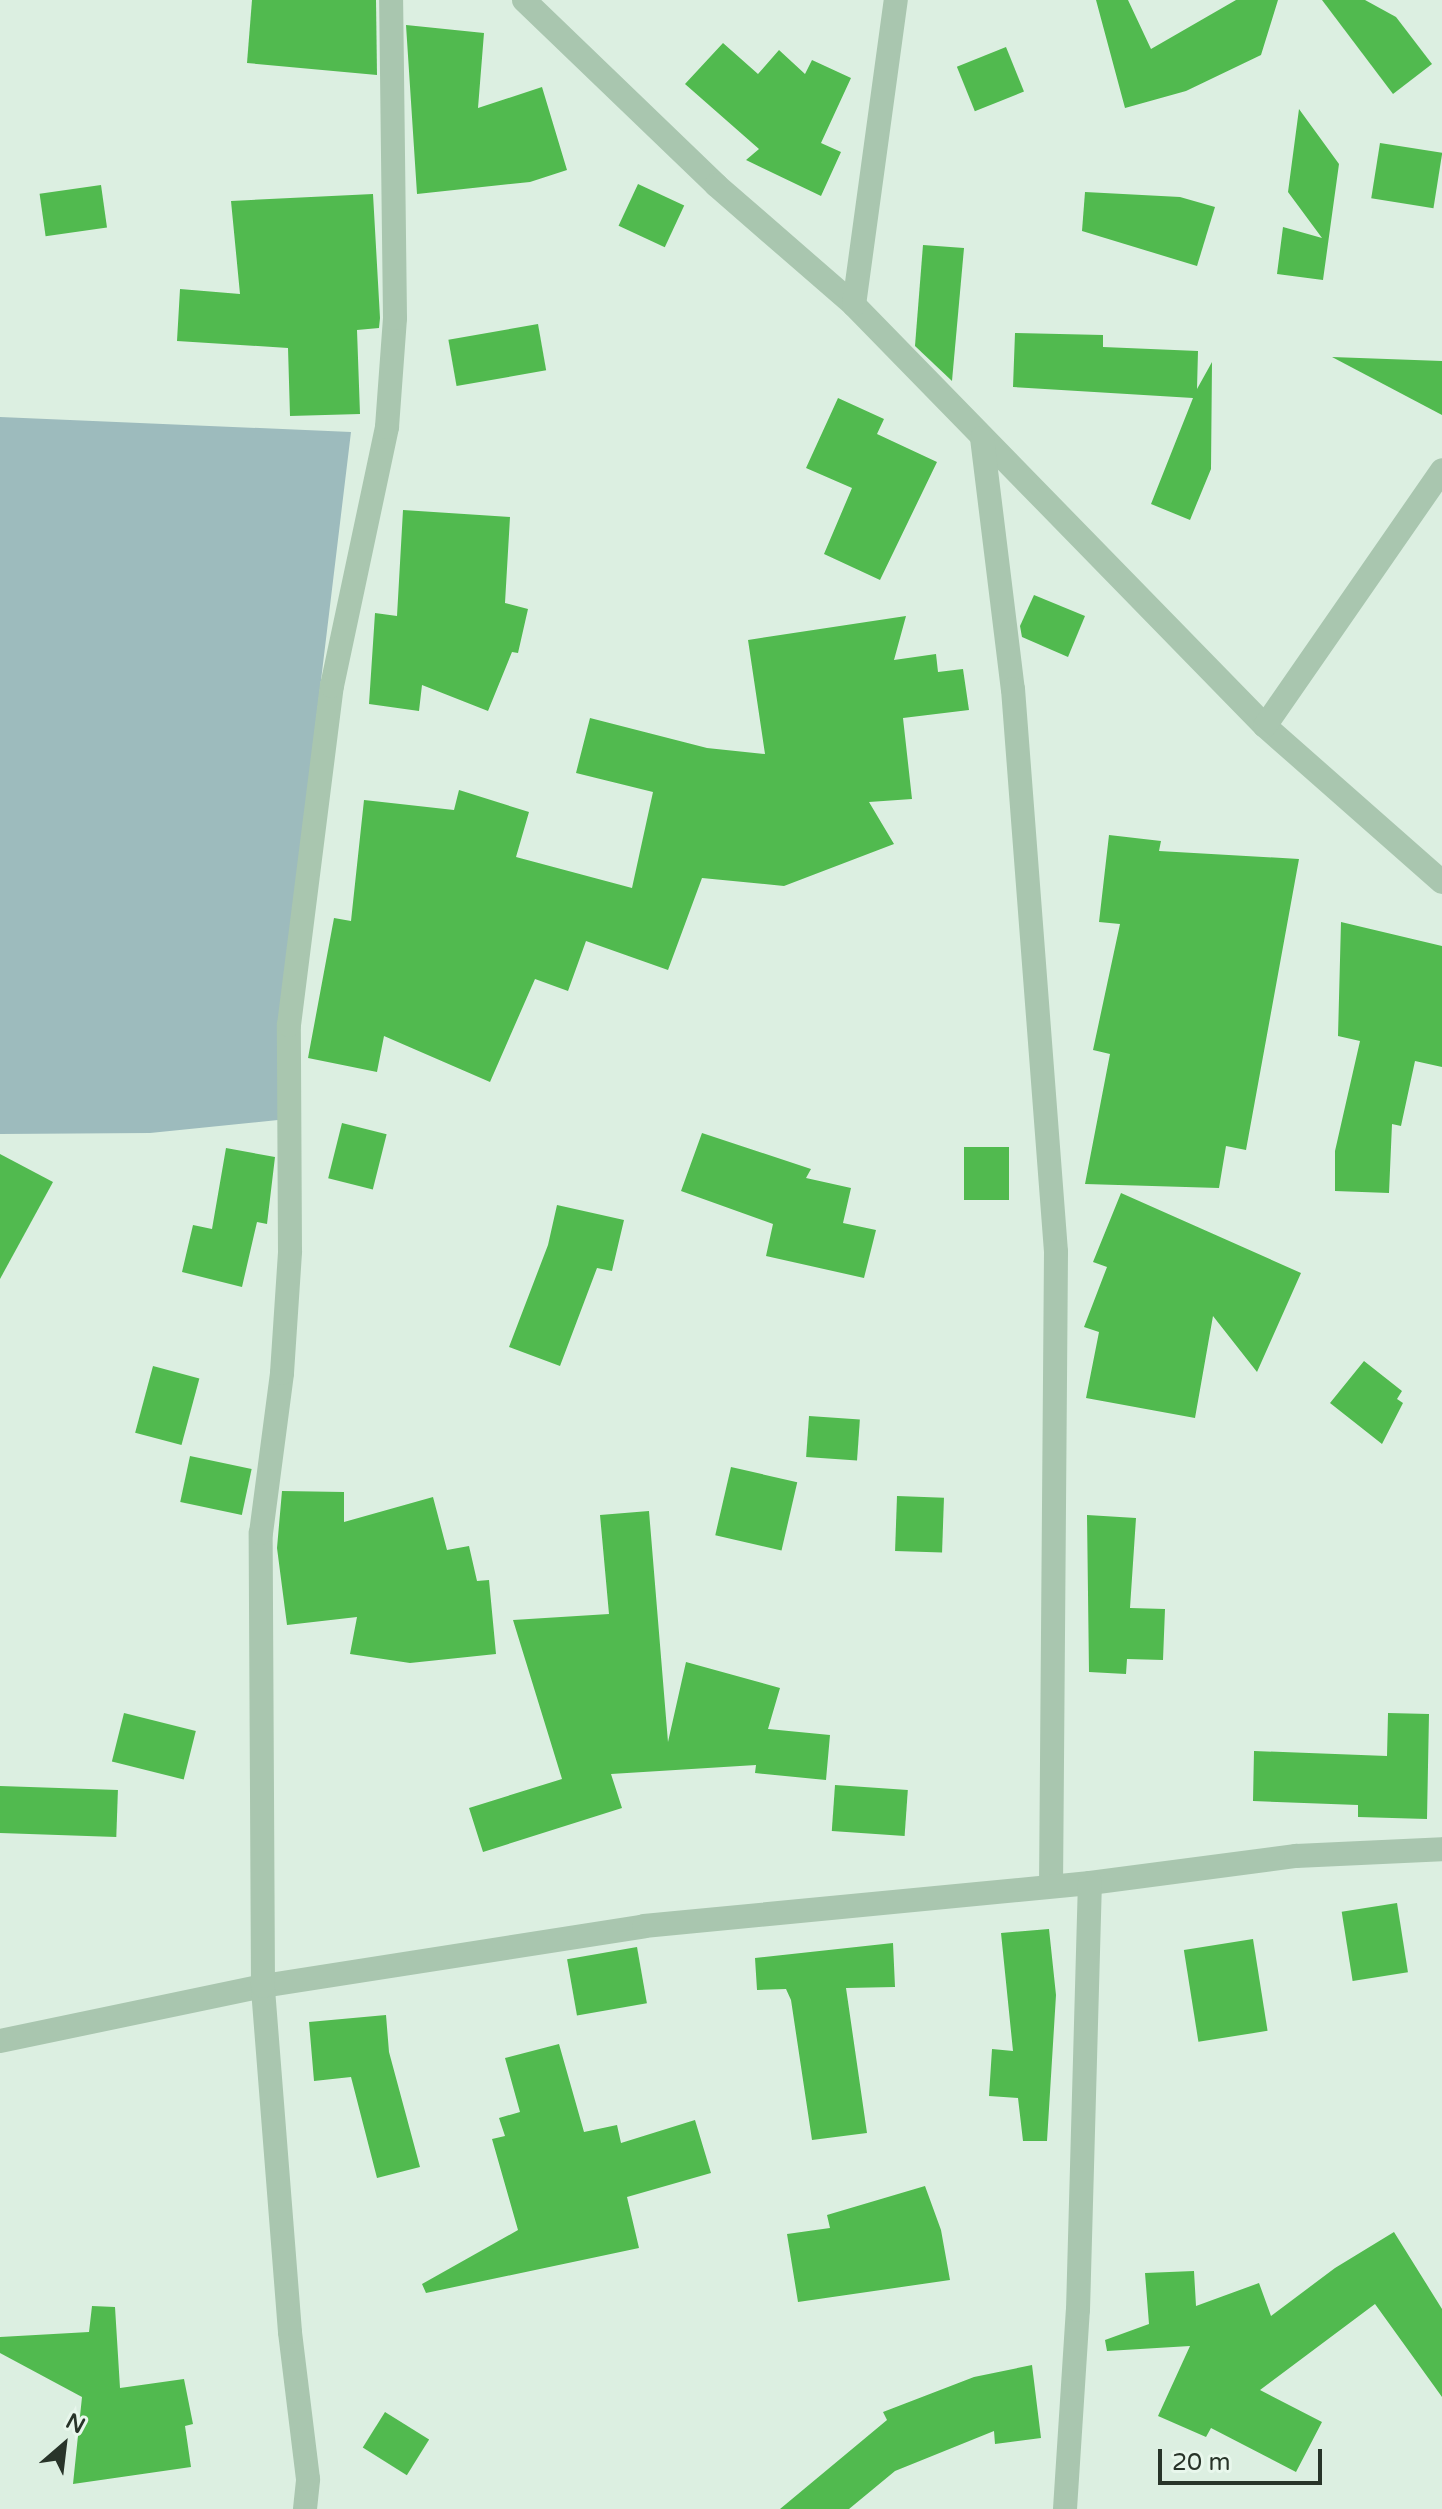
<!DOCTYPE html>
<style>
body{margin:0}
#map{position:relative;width:1442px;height:2509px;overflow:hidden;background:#dcefe1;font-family:"Varela Round",sans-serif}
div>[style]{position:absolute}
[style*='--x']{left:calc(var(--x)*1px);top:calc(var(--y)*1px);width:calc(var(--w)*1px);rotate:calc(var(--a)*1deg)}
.green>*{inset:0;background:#9dbbbd}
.building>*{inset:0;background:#51ba4f;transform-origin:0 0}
.minor>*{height:24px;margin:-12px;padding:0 12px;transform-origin:12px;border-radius:12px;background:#a9c6af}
span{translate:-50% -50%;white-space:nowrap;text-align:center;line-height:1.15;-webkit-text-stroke:6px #e8f7ec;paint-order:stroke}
.north{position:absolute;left:24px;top:2405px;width:80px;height:80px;-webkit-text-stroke:6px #e8f7ec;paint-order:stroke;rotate:28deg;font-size:22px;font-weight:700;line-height:32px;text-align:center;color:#283429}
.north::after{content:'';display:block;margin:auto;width:28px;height:36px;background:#283429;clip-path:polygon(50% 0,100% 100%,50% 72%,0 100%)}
.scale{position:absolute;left:1158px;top:2449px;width:164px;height:36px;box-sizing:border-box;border:4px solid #283429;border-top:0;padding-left:10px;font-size:24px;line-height:28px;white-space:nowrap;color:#283429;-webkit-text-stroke:6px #e8f7ec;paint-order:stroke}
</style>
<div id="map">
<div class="green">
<div style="clip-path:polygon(0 417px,351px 432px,279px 1028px,278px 1120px,150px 1133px,0 1134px)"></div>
</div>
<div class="building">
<div style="clip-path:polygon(252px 0,376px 0,377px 75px,247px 63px)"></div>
<div style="clip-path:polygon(1096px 0,1128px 0,1151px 49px,1236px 0,1278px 0,1261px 55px,1186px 91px,1125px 108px)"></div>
<div style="clip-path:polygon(1322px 0,1365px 0,1396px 17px,1432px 64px,1393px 94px)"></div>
<div style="clip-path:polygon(406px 25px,484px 33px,478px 108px,542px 87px,567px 170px,530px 182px,417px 194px)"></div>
<div style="clip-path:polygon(723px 43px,758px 74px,779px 50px,805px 74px,812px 60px,851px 78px,821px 143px,841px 152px,821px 196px,746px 160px,759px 149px,685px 84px)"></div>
<div style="left:1006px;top:47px;width:48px;height:53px;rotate:68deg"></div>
<div style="clip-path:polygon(1299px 109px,1339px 164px,1323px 280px,1277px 274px,1283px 227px,1322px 238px,1288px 192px)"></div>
<div style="left:1380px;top:143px;width:63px;height:56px;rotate:9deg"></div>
<div style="left:638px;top:184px;width:51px;height:46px;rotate:25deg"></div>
<div style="left:101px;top:185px;width:43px;height:62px;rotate:82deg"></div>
<div style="clip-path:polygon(1085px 192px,1180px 197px,1215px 207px,1197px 266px,1082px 231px)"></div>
<div style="clip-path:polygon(373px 194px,380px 318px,379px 328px,357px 330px,360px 414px,290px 416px,288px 348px,177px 341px,180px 289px,240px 294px,231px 201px)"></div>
<div style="clip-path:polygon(923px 245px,964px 248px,952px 381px,915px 346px)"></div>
<div style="left:538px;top:324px;width:47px;height:91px;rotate:80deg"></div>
<div style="clip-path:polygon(1015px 333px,1103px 335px,1103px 347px,1198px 351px,1197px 389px,1212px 362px,1211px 469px,1190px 520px,1151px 504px,1193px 398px,1013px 387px)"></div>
<div style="clip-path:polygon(1332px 357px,1442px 361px,1442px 415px)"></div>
<div style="clip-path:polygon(838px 398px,884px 419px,877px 434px,937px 462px,880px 580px,824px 554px,852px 488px,806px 468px)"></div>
<div style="clip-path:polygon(403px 510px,510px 517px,505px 603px,528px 609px,518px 653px,512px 652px,488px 711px,422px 685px,419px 711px,369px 704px,375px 613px,397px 616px)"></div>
<div style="clip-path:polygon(1034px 595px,1085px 616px,1068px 657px,1022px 637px,1020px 626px)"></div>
<div style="clip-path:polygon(906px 616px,894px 660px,936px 654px,938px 672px,963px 669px,969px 710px,903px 718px,912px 799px,869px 802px,894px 844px,784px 886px,702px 878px,668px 970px,586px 941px,568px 991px,535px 979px,490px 1082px,384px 1036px,377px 1072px,308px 1058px,334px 918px,351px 921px,364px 800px,454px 810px,459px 790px,529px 812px,516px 857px,632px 888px,653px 792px,576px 773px,590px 718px,707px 748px,765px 754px,748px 640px)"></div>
<div style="clip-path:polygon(1109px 835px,1161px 841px,1159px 851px,1299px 859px,1246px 1150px,1226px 1146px,1219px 1188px,1085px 1184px,1110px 1054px,1093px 1050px,1120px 924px,1099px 922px)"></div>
<div style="clip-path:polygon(1341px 922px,1442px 946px,1442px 1067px,1415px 1061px,1401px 1126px,1392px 1124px,1389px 1193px,1335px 1191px,1335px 1151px,1360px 1041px,1338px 1036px)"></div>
<div style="left:342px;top:1123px;width:46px;height:57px;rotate:14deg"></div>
<div style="clip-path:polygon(702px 1133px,811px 1169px,806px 1178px,851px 1188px,843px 1223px,876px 1230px,864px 1278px,766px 1256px,773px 1224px,681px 1191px)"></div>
<div style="left:964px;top:1147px;width:45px;height:53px"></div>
<div style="clip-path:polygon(226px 1148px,275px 1157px,267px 1224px,257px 1222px,242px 1287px,182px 1272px,193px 1225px,212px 1229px)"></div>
<div style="clip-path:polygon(0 1154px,53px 1182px,0 1279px)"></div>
<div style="clip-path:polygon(1121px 1193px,1301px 1273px,1257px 1372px,1213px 1316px,1195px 1418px,1086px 1398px,1099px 1332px,1084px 1327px,1107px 1267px,1093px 1262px)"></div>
<div style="clip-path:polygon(557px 1205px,624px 1220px,612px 1271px,597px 1268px,560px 1366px,509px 1347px,548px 1245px)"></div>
<div style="clip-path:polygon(1364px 1361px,1402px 1391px,1397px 1399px,1403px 1403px,1382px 1444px,1330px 1403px)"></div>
<div style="left:153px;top:1366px;width:48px;height:69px;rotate:15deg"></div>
<div style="left:809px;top:1416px;width:51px;height:41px;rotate:4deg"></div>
<div style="left:190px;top:1456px;width:63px;height:47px;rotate:12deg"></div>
<div style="left:731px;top:1467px;width:68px;height:70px;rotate:13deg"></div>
<div style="clip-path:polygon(282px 1491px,344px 1492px,344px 1522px,433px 1497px,447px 1550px,469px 1546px,477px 1581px,489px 1580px,496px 1654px,410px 1663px,350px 1654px,357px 1617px,287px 1625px,277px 1548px)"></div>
<div style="left:897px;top:1496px;width:47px;height:55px;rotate:2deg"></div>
<div style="clip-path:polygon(649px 1511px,668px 1742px,686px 1662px,780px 1688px,768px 1729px,830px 1735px,826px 1780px,755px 1773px,756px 1765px,611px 1774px,622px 1808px,483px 1852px,469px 1808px,562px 1779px,513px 1620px,609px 1614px,600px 1515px)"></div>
<div style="clip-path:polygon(1087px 1515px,1136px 1518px,1130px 1608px,1165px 1609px,1163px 1660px,1127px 1659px,1126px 1674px,1089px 1672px)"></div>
<div style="left:124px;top:1713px;width:74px;height:50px;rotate:14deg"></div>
<div style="clip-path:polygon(1388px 1713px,1429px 1714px,1427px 1819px,1358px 1817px,1358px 1805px,1253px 1801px,1254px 1751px,1387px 1756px)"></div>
<div style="left:835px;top:1785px;width:73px;height:46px;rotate:4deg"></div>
<div style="left:0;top:1786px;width:118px;height:47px;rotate:2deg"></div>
<div style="left:1397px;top:1903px;width:70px;height:56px;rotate:81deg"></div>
<div style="clip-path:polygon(1049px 1929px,1056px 1995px,1047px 2141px,1023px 2141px,1018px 2098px,989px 2096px,992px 2049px,1013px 2051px,1001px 1933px)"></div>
<div style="left:1253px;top:1939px;width:93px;height:70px;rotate:81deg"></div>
<div style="clip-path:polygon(893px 1943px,895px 1987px,846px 1988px,867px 2133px,812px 2140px,791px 2000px,786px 1989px,757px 1990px,755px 1958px)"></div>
<div style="left:637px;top:1947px;width:57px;height:71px;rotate:80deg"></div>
<div style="clip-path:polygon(386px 2015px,389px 2052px,420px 2167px,377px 2178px,351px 2077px,314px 2081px,309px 2022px)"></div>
<div style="clip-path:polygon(559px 2044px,584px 2132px,617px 2125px,621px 2143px,695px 2120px,711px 2173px,627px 2197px,639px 2248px,426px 2293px,422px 2284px,518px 2230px,492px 2139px,505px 2136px,499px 2118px,520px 2112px,505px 2058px)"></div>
<div style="clip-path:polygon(925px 2186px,941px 2230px,950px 2280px,798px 2302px,787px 2234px,830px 2228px,827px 2215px)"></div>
<div style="clip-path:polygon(1394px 2232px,1442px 2309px,1442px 2397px,1375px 2304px,1260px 2390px,1322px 2422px,1296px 2472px,1211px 2428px,1206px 2437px,1158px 2416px,1190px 2346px,1107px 2351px,1105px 2340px,1149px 2324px,1145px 2273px,1194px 2271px,1196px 2306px,1259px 2283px,1271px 2316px,1335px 2268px)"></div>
<div style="clip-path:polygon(92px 2306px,115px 2307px,120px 2388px,184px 2379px,193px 2424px,185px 2426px,191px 2467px,73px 2484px,82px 2397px,0 2353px,0 2337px,89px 2332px)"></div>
<div style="clip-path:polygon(1032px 2365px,1041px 2438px,995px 2444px,994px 2431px,895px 2471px,849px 2509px,780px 2509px,887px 2420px,883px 2412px,974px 2377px)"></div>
<div style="left:385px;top:2412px;width:52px;height:42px;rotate:32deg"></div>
</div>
<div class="minor">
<div style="--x:524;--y:0;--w:267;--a:43.9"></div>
<div style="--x:716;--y:185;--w:183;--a:41"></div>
<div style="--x:854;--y:305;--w:588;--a:45.69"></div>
<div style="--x:1265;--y:726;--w:236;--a:41.4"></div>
<div style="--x:854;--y:305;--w:308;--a:-82.2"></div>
<div style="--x:982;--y:438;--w:253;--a:83"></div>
<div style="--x:1013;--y:689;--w:565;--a:85.63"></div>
<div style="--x:1056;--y:1252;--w:634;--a:90.45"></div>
<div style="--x:1265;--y:726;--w:311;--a:-55.3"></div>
<div style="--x:0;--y:2041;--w:269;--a:-11.8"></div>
<div style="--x:263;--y:1986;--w:386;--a:-8.9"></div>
<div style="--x:644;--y:1926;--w:448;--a:-5.5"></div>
<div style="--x:1090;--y:1883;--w:208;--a:-7.5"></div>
<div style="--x:1296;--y:1856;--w:146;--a:-2.7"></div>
<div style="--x:305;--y:2509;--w:30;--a:-84"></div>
<div style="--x:308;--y:2479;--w:148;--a:-97"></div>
<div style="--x:290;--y:2332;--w:347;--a:-94.5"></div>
<div style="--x:263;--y:1986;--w:453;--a:-90.3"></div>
<div style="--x:261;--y:1533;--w:161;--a:-82.5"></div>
<div style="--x:282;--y:1373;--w:122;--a:-86.2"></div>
<div style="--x:290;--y:1251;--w:226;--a:-90.3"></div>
<div style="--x:289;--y:1025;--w:342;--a:-82.8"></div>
<div style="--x:332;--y:686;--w:265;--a:-78"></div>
<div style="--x:387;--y:427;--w:109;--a:-85.8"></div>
<div style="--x:395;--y:318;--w:318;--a:-90.7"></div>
<div style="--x:1065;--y:2509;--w:199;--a:-86.3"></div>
<div style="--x:1078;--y:2310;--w:427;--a:-88.4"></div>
</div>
<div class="north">N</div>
<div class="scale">20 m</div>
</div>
